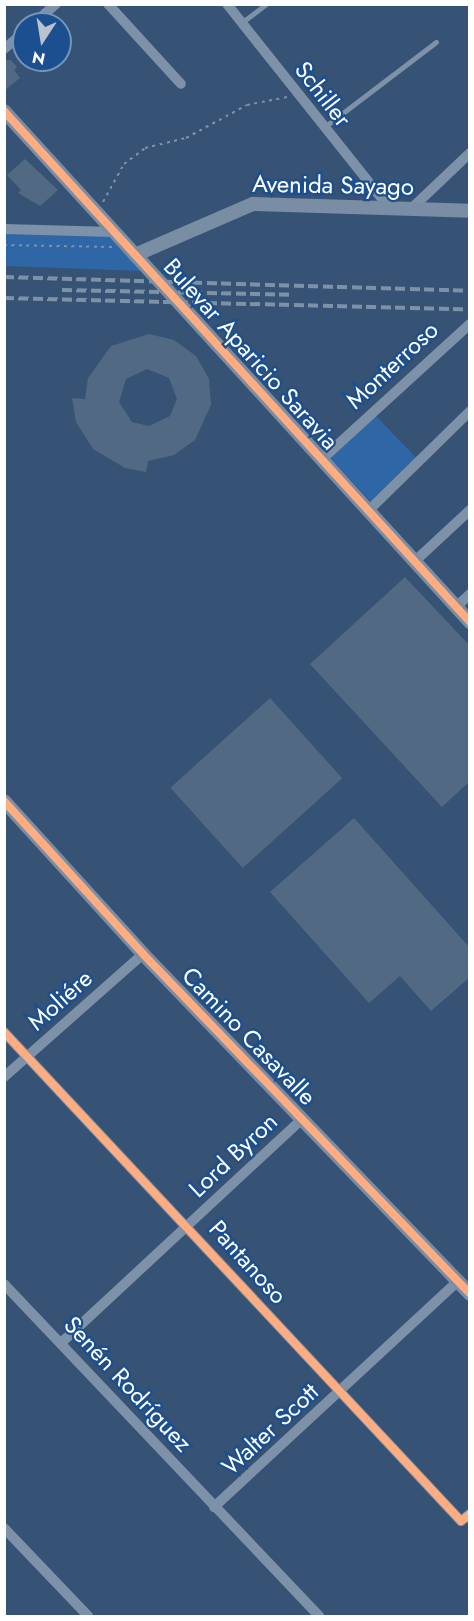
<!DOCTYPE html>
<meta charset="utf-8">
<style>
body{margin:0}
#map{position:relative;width:474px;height:1621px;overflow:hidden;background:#365274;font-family:Jost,sans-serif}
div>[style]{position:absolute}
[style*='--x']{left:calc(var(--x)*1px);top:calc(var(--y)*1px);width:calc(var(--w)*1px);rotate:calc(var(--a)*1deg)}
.green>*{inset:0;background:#2f66a5;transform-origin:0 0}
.building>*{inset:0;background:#526984;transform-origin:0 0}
.path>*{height:2px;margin-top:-1px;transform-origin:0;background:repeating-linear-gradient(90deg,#7d92a8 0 3px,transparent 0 7.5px)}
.lane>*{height:5px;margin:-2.5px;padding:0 2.5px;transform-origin:2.5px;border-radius:2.5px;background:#7d92a8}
.street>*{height:10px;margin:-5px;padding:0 5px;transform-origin:5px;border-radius:5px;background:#7d92a8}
.secondary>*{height:14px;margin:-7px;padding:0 7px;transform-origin:7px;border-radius:7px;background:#798da4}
.rail>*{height:4px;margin-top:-2px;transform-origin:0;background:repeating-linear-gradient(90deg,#7e92a7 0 10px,transparent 0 14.5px)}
.cycleway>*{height:8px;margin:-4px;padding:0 4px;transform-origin:4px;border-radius:4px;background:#ffac80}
span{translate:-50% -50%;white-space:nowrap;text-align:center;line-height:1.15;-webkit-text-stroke:4.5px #1b4f8f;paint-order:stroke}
.street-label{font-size:24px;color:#fff}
.frame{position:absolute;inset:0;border:6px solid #fff;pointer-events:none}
.north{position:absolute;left:12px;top:12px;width:60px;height:60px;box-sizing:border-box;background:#1b4f8f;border:2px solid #7695bc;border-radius:50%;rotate:192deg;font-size:16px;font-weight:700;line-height:24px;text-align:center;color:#fff}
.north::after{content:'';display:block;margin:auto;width:21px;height:27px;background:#b9c2ce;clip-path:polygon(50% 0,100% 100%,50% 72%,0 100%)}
</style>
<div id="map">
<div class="green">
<div style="clip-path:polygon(5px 233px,108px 236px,142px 271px,5px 266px)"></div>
<div style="left:375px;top:415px;width:59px;height:63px;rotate:46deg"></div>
</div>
<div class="building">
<div style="clip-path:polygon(4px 60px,11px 60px,17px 67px,14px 70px,20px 78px,4px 91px)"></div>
<div style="clip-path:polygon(25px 159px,58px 190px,40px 206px,18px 193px,21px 190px,7px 175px)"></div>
<div style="clip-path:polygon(evenodd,149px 334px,174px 340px,196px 356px,209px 379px,211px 405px,195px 440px,174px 455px,148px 461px,146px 472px,125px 468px,93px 449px,76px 422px,72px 398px,85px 399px,88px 378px,111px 346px,149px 334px,147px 369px,169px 378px,177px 399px,170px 416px,149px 426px,132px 422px,119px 402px,126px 379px,147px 369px)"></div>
<div style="clip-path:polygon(405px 577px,470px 646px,470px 781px,442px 807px,310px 664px)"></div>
<div style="left:270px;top:698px;width:108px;height:134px;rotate:48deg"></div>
<div style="clip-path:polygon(354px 818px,470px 948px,470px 977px,431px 1011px,400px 976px,369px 1003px,270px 892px)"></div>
</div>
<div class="path">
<div style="--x:103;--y:202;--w:43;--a:-61.1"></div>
<div style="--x:124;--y:164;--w:26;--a:-37"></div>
<div style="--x:145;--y:148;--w:42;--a:-13.7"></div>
<div style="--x:186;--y:138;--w:69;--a:-28.4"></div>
<div style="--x:247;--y:105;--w:41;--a:-11.3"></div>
<div style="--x:4;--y:245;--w:109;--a:1.1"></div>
</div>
<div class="lane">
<div style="--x:241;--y:23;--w:31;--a:-37"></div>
<div style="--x:323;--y:128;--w:142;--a:-37.3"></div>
</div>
<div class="street">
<div style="--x:108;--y:4;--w:108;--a:47.6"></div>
<div style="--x:227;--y:4;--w:260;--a:51.5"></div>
<div style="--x:33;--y:24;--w:30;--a:-41"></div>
<div style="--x:4;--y:49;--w:26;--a:-40"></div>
<div style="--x:411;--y:209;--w:81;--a:-43.5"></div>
<div style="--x:4;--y:229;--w:110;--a:1.6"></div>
<div style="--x:321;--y:460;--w:202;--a:-42.4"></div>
<div style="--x:368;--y:511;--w:143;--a:-44.4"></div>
<div style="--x:414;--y:562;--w:76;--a:-42.9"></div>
<div style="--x:456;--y:607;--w:19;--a:-43"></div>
<div style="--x:4;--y:1032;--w:669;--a:46.94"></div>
<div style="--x:461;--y:1521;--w:11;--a:-38"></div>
<div style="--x:4;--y:1077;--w:186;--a:-41.5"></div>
<div style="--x:4;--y:1284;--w:458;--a:46.5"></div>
<div style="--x:61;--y:1343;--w:329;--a:-42.9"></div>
<div style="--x:214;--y:1507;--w:333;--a:-42.8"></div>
<div style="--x:4;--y:1528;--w:122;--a:46.3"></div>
</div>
<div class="secondary">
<div style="--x:4;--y:111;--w:692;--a:47.64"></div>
<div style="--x:135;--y:255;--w:129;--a:-23.4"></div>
<div style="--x:253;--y:204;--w:217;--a:1.8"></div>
<div style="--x:4;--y:801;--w:207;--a:47.7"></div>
<div style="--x:143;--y:954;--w:472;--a:46.1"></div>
</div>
<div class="rail">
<div style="--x:4;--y:277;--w:466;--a:1.7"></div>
<div style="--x:62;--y:290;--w:231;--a:1.2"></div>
<div style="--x:4;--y:298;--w:466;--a:1.4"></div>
</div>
<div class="cycleway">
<div style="--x:4;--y:111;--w:692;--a:47.64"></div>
<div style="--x:4;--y:801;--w:207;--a:47.7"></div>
<div style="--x:143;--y:954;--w:472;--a:46.1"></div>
<div style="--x:4;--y:1032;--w:669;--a:46.94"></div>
<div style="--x:461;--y:1521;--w:11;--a:-38"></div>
</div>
<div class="street-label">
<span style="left:323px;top:94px;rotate:52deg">Schiller</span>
<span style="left:333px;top:185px;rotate:1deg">Avenida Sayago</span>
<span style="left:251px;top:354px;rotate:48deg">Bulevar Aparicio Saravia</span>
<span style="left:392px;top:365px;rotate:-43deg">Monterroso</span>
<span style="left:60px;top:1000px;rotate:-42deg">Moliére</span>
<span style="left:249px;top:1036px;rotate:46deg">Camino Casavalle</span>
<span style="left:233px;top:1155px;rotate:-43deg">Lord Byron</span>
<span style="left:248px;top:1262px;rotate:48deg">Pantanoso</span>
<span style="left:128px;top:1384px;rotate:47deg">Senén Rodríguez</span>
<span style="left:270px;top:1429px;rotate:-43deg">Walter Scott</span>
</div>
<div class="frame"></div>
<div class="north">N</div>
</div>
